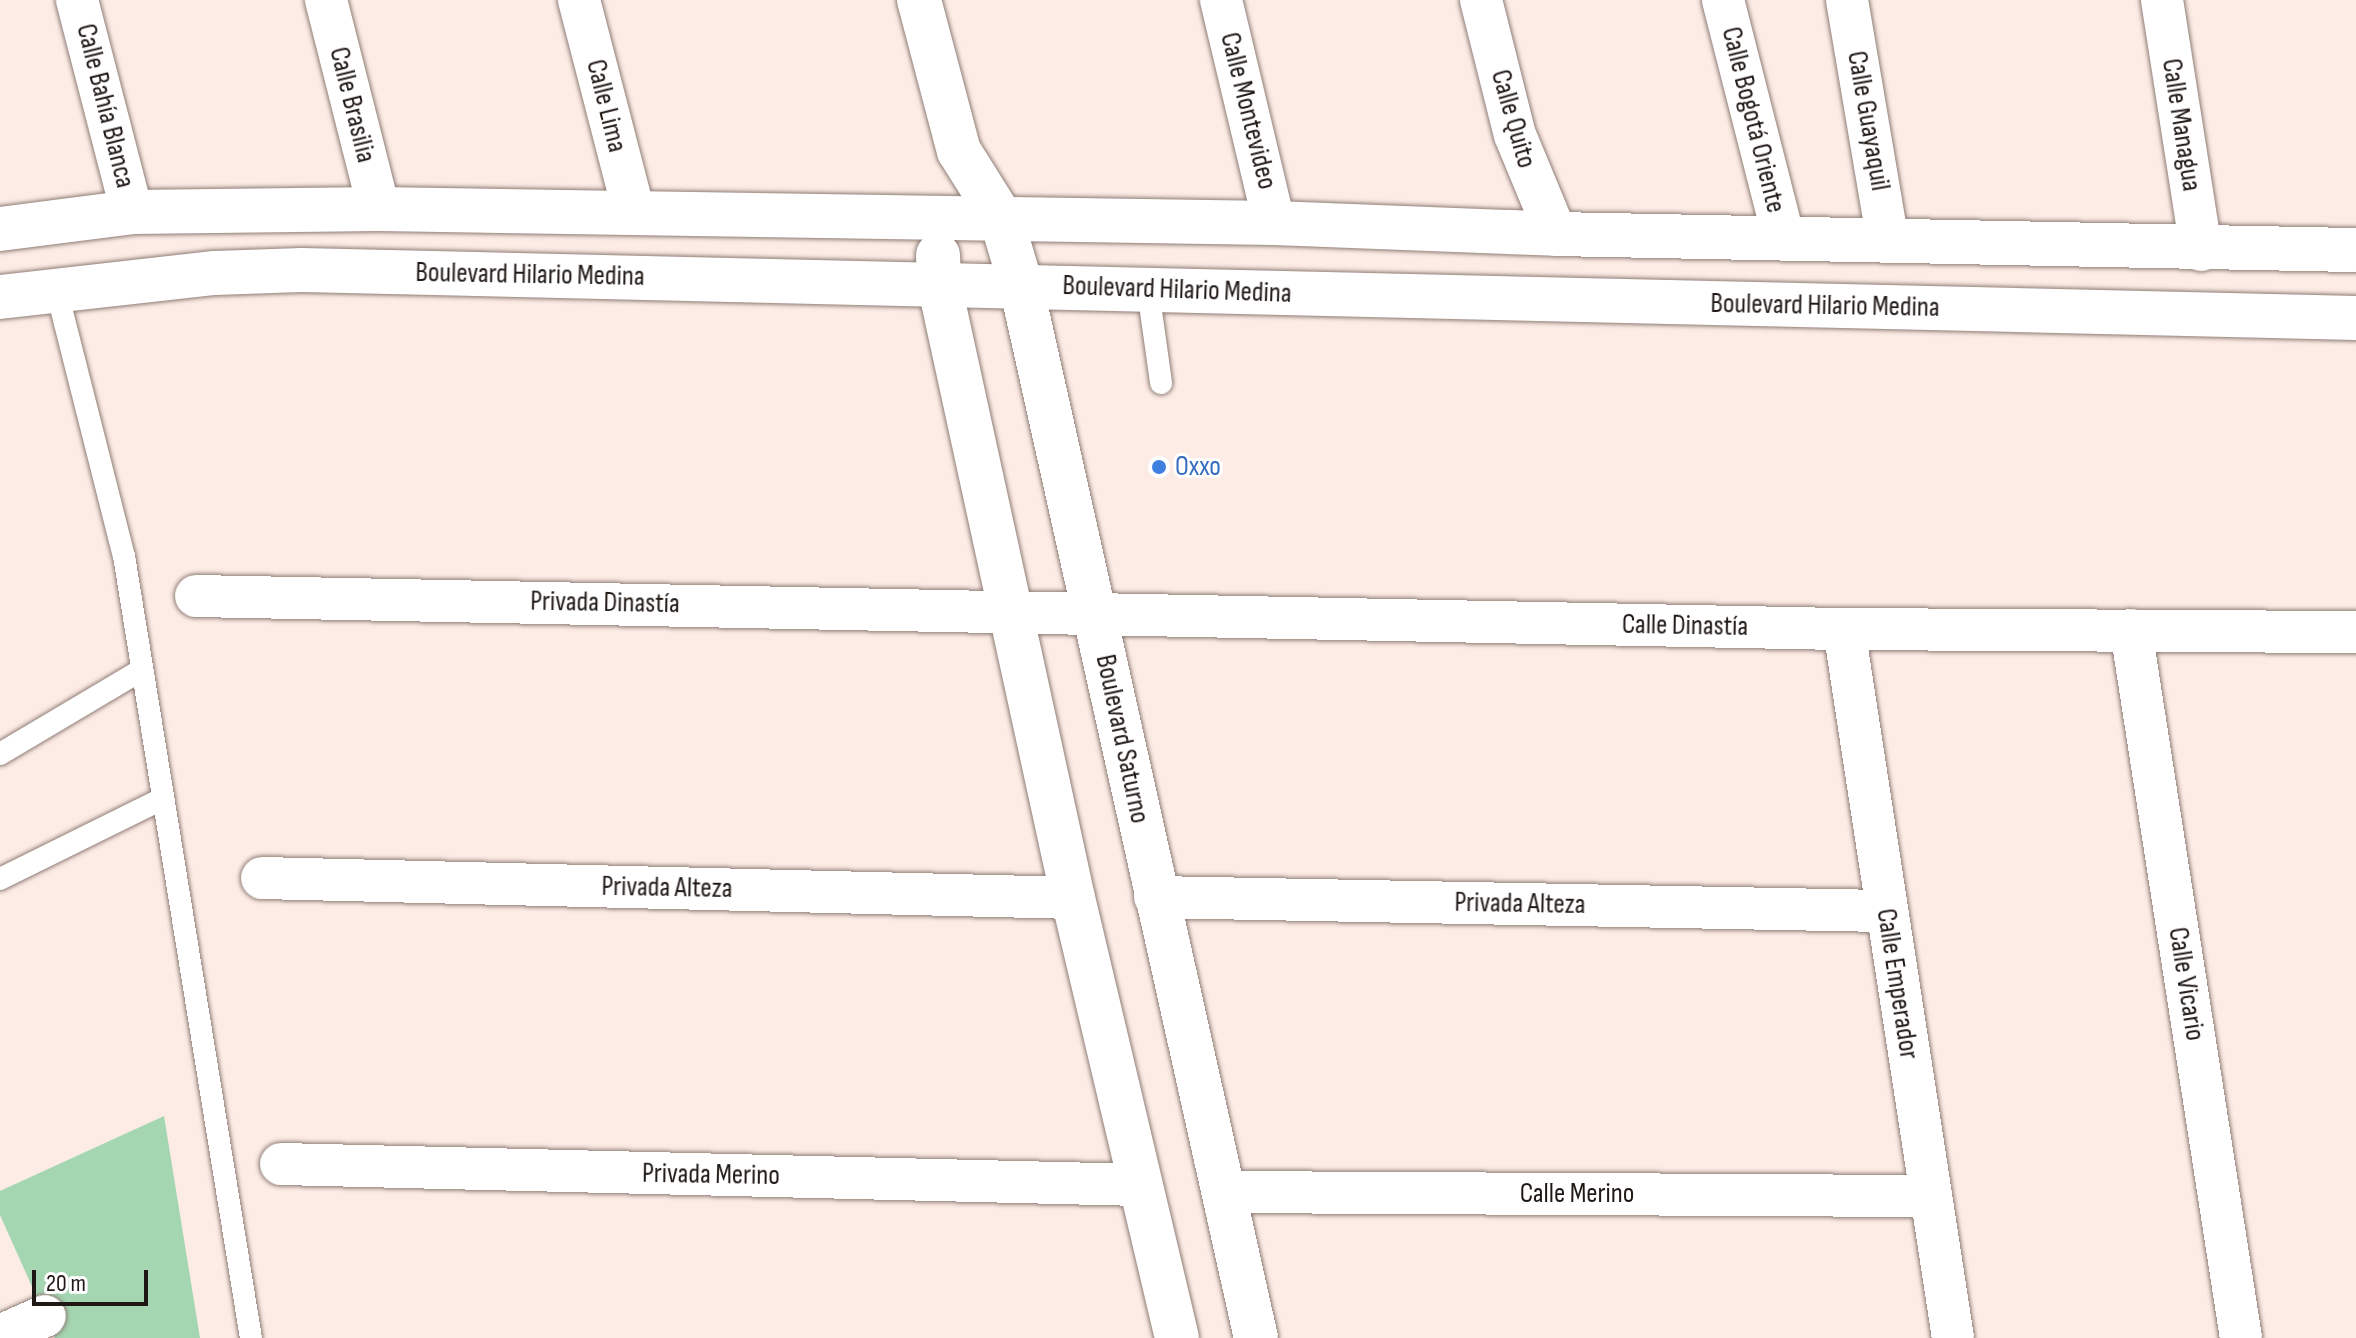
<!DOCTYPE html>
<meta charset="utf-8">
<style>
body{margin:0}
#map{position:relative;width:2356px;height:1338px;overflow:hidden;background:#fdece6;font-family:"Sofia Sans Condensed",sans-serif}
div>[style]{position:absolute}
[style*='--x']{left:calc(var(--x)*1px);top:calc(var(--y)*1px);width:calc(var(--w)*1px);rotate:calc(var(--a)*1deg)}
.green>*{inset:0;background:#a4d6b1}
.roads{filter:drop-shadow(0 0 2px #8f7d76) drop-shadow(0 0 2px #8f7d76)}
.lane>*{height:22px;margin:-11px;padding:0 11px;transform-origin:11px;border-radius:11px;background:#fff}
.street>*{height:42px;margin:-21px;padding:0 21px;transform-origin:21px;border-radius:21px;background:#fff}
.secondary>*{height:44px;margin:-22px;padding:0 22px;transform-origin:22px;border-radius:22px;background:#fff}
.dots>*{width:22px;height:22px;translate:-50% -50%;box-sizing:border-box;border:4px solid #fff;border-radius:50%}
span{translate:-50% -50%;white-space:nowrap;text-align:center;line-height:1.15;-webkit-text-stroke:6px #fff;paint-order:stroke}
.street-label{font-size:28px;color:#1f1815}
.shop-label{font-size:28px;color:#366cbe}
.left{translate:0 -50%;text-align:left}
.scale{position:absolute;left:32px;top:1270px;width:116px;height:36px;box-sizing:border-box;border:4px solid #1f1815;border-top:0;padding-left:10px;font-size:24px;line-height:28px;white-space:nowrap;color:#1f1815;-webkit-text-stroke:6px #fff;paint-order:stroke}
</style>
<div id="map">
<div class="green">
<div style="clip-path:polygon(164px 1116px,200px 1338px,55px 1338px,0 1215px,0 1191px)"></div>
</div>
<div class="roads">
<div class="lane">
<div style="--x:56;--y:288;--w:276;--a:75.8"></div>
<div style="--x:124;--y:556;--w:792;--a:80.78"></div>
<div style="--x:1148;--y:290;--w:94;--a:82"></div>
<div style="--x:0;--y:754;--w:163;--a:-30.7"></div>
<div style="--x:0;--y:879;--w:178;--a:-26.3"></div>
</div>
<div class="street">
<div style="--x:77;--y:0;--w:219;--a:75.5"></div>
<div style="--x:326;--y:0;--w:216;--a:75.8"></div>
<div style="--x:579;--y:0;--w:219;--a:75.5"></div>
<div style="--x:1221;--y:0;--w:229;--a:76.6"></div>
<div style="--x:1481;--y:0;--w:139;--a:75.9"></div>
<div style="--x:1515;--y:135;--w:107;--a:67.5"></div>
<div style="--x:1723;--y:0;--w:247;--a:75.7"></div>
<div style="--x:1847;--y:0;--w:245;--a:80.4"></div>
<div style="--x:2162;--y:0;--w:253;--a:81.1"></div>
<div style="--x:196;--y:596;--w:1648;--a:1.15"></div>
<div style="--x:1844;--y:629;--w:512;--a:0.34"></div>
<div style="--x:1844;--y:629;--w:717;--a:81.26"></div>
<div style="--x:2131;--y:630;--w:716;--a:81.17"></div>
<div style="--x:262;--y:878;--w:811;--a:1.41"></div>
<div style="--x:1155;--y:897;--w:731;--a:1.1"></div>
<div style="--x:281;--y:1164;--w:860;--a:1.4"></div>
<div style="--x:1224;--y:1192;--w:705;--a:0.33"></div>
<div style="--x:0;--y:1336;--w:49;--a:-24"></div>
</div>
<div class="secondary">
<div style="--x:919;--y:0;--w:156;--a:75.2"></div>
<div style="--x:959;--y:151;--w:79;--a:57.9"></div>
<div style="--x:1001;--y:218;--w:70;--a:73.4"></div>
<div style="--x:1021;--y:285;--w:1079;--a:77.42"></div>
<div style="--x:0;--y:229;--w:133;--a:-7.3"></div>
<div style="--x:132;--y:212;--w:247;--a:-0.7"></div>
<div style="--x:379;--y:209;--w:895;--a:0.9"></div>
<div style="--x:1274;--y:223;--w:282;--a:2.2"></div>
<div style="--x:1556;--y:234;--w:800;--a:1.15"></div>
<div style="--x:938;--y:255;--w:28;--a:88"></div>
<div style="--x:939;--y:283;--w:629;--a:77.71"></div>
<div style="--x:1073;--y:898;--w:452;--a:76.7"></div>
<div style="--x:0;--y:297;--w:216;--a:-6.4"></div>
<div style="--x:215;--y:273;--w:87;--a:-2"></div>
<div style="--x:302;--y:270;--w:2055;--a:1.34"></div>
</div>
</div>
<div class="dots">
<div style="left:1159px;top:467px;background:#3f7fe0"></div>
</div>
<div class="street-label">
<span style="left:352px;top:105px;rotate:76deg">Calle Brasilia</span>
<span style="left:105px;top:106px;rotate:76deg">Calle Bahía Blanca</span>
<span style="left:606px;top:106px;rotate:76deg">Calle Lima</span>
<span style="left:1248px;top:111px;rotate:76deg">Calle Montevideo</span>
<span style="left:1513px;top:119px;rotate:74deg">Calle Quito</span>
<span style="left:1753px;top:120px;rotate:76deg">Calle Bogotá Oriente</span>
<span style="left:1868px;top:121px;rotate:80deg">Calle Guayaquil</span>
<span style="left:2181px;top:125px;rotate:81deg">Calle Managua</span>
<span style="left:530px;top:275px;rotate:1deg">Boulevard Hilario Medina</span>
<span style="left:1177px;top:290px;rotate:2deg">Boulevard Hilario Medina</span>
<span style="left:1825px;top:306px;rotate:1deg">Boulevard Hilario Medina</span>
<span style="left:605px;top:603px;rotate:1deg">Privada Dinastía</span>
<span style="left:1685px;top:626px;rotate:1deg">Calle Dinastía</span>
<span style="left:1122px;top:739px;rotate:78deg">Boulevard Saturno</span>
<span style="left:667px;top:888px;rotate:1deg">Privada Alteza</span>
<span style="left:1520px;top:904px;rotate:1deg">Privada Alteza</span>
<span style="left:1897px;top:984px;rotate:81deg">Calle Emperador</span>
<span style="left:2186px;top:984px;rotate:81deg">Calle Vicario</span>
<span style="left:711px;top:1175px;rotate:1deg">Privada Merino</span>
<span style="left:1577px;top:1194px">Calle Merino</span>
</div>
<div class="shop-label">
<span class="left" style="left:1175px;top:467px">Oxxo</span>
</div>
<div class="scale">20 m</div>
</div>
